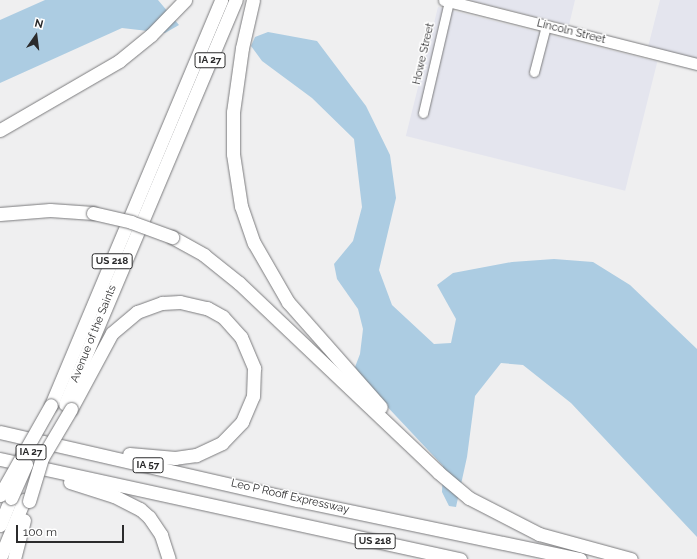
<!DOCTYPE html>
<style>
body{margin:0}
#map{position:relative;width:697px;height:559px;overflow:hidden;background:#efeff0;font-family:Raleway,sans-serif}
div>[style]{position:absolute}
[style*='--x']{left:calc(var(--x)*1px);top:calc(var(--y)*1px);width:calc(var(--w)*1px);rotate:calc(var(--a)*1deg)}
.built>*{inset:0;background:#e4e5ee;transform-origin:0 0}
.water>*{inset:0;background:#accce2}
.roads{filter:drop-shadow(0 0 1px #7b7b7d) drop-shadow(0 0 1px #7b7b7d)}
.minor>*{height:9px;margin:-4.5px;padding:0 4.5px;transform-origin:4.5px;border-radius:4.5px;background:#fff}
.major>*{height:11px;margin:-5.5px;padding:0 5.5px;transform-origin:5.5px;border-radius:5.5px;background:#fff}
.highway>*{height:13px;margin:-6.5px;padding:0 6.5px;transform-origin:6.5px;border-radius:6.5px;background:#fff}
.bridges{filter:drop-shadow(0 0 1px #7b7b7d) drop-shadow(0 0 1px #7b7b7d)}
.highway-bridge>*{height:13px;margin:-6.5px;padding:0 6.5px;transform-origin:6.5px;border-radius:6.5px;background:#fff}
span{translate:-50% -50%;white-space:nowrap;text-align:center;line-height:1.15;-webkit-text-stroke:3px #fff;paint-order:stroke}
.shield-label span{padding:1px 3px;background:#fff;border:1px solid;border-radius:3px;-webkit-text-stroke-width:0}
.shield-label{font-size:10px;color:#2b2b2c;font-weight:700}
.street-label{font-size:11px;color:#2b2b2c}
.north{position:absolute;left:16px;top:16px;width:40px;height:40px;-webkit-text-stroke:3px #fff;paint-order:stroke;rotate:14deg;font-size:11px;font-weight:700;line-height:16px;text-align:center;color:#2b2b2c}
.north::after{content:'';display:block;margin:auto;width:14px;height:18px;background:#2b2b2c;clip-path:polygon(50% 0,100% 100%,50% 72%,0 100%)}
.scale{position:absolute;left:16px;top:525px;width:108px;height:18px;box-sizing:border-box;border:2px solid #2b2b2c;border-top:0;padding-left:5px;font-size:12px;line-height:14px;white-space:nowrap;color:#2b2b2c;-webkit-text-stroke:3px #fff;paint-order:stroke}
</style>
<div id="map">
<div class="built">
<div style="clip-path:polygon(469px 0,575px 0,569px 25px)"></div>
<div style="clip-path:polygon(660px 0,697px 0,697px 59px,648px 47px)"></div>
<div style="left:438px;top:7px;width:226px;height:133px;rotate:14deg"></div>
</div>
<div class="water">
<div style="clip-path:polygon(45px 0,158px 0,179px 25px,165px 33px,122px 28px,0 83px,0 20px)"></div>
<div style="clip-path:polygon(268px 32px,317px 41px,366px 106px,390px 155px,396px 198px,379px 270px,392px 305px,434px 344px,451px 343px,456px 319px,437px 285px,453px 273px,512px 262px,554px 259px,593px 262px,630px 285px,697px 349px,697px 537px,571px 403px,523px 365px,501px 363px,475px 396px,467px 457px,456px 507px,449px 506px,442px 492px,443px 466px,364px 382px,355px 367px,360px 354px,363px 329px,358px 309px,337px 279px,334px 264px,353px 241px,362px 207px,354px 139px,312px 98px,262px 61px,251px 46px,255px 37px)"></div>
</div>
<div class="roads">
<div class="minor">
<div style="--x:534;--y:72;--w:48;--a:-75.4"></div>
<div style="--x:423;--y:113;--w:115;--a:-76.9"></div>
</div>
<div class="major">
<div style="--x:444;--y:0;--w:261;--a:14.2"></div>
</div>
<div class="highway">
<div style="--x:253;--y:0;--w:49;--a:102.9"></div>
<div style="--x:242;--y:48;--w:65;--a:98"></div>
<div style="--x:233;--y:112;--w:42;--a:90"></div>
<div style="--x:233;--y:154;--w:53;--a:81.3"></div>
<div style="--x:241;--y:206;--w:39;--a:71"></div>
<div style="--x:254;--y:243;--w:68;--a:60"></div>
<div style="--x:288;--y:302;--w:140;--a:48.5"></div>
<div style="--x:0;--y:130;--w:138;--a:-30.1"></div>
<div style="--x:119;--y:61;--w:41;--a:-39.1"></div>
<div style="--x:151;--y:35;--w:49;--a:-45.8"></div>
<div style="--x:0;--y:214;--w:50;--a:-4.6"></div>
<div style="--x:50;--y:210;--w:43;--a:4"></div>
<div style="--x:172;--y:237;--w:37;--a:29"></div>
<div style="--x:204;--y:255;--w:45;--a:38.7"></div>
<div style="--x:239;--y:283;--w:274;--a:43.5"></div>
<div style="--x:438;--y:472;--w:40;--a:40"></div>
<div style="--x:469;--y:498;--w:79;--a:27.2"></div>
<div style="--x:539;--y:534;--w:95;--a:15.2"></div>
<div style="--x:65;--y:404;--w:439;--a:-67.1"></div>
<div style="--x:51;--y:405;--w:439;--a:-67.2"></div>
<div style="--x:71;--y:409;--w:86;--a:-61.7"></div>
<div style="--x:112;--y:333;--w:33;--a:-40"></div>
<div style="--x:137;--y:312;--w:27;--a:-20"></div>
<div style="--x:162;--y:303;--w:18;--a:-3"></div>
<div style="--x:180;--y:302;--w:28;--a:13"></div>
<div style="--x:207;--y:308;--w:18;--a:29"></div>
<div style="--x:223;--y:317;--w:27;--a:48"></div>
<div style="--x:241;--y:337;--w:34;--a:67"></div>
<div style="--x:254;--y:368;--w:28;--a:92"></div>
<div style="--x:253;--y:396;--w:28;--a:113"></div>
<div style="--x:242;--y:422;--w:29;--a:134"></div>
<div style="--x:222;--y:443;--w:29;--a:155"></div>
<div style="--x:196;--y:455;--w:21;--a:172"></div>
<div style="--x:175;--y:458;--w:46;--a:-175"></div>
<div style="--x:0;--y:432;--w:305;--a:12.9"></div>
<div style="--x:297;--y:500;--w:289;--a:11.8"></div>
<div style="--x:0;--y:459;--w:471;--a:12.3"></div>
<div style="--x:70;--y:482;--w:46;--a:17.7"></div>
<div style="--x:114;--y:496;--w:29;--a:27"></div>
<div style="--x:140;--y:509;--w:12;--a:42"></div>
<div style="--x:149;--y:517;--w:22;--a:56"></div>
<div style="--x:161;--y:535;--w:25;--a:72"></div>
<div style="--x:0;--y:525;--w:29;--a:-68"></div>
<div style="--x:0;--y:558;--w:63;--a:-67.5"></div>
<div style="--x:14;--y:559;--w:40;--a:-75.6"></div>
</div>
</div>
<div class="bridges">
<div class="highway-bridge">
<div style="--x:93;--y:213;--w:39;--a:13"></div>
<div style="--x:131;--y:222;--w:44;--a:20.1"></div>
<div style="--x:0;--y:495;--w:103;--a:-60.5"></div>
<div style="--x:11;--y:498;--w:37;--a:-66"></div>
<div style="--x:29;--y:501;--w:45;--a:-73.2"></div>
<div style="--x:42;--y:458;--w:57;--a:-59.4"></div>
</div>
</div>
<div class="shield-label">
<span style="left:210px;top:60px">IA 27</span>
<span style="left:112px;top:261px">US 218</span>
<span style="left:31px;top:452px">IA 27</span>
<span style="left:148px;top:465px">IA 57</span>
<span style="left:375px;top:541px">US 218</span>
</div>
<div class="street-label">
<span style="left:571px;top:32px;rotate:14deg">Lincoln Street</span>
<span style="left:424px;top:54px;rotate:-77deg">Howe Street</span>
<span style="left:94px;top:334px;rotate:-68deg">Avenue of the Saints</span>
<span style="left:290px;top:497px;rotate:13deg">Leo P Rooff Expressway</span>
</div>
<div class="north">N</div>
<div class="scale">100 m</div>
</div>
